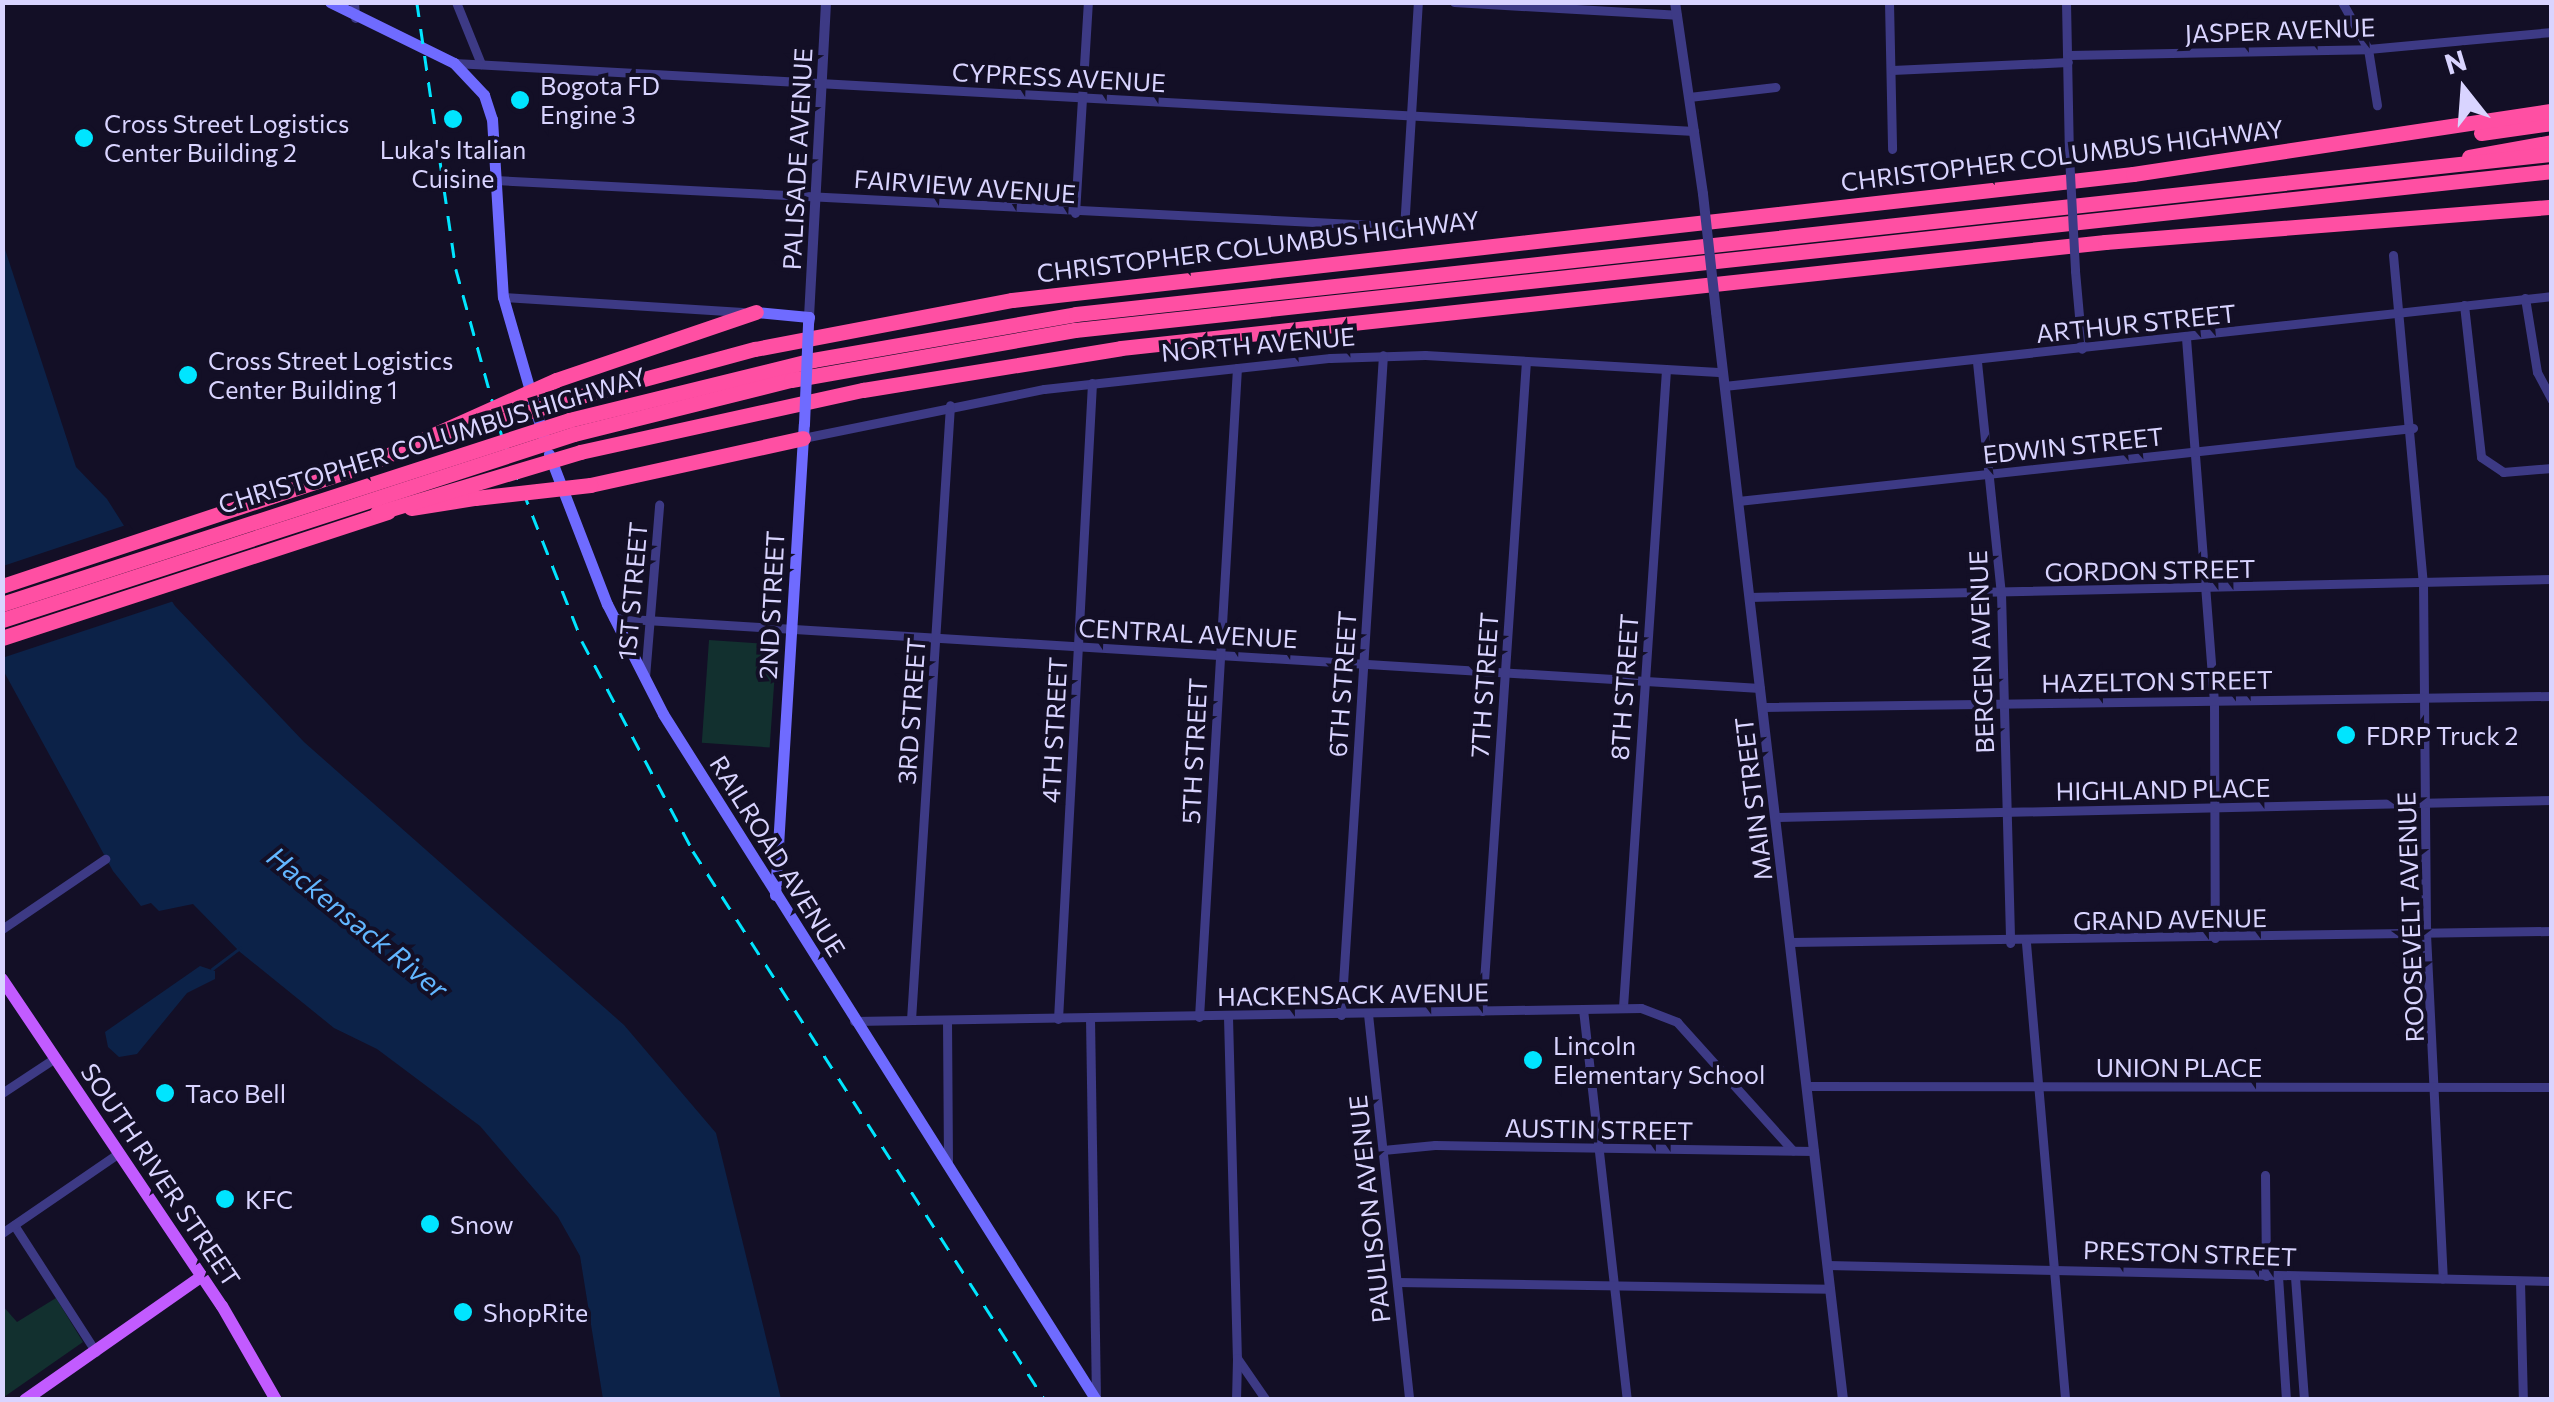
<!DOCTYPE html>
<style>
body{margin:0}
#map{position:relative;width:2554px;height:1402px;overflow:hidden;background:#130f26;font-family:Commissioner,sans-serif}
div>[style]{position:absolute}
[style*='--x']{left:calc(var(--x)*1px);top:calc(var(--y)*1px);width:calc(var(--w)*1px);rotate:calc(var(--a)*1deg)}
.green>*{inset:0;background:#12302f;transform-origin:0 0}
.water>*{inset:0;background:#0c2248}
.pier>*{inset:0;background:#130f26}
.stream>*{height:2.5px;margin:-1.25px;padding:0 1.25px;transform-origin:1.25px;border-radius:1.25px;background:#0c2248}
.minor>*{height:9px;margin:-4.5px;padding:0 4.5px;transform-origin:4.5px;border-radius:4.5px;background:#3d3a85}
.tertiary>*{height:10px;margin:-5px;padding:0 5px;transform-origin:5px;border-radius:5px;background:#3d3a85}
.secondary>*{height:11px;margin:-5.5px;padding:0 5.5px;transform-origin:5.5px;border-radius:5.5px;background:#6f6bff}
.primary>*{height:12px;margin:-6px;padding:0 6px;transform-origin:6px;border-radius:6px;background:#c25bff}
.motorway>*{height:15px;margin:-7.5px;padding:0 7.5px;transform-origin:7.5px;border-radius:7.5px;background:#ff4fa3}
.rail>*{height:2.5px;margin-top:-1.25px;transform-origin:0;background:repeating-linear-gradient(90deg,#00e5ff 0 15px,transparent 0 27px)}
.minor-bridge>*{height:9px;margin:-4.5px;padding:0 4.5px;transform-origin:4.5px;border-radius:4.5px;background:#3d3a85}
.tertiary-bridge>*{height:10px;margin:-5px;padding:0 5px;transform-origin:5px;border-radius:5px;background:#3d3a85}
.secondary-bridge>*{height:11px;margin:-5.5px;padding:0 5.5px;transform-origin:5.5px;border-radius:5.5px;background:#6f6bff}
.motorway-bridge>*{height:15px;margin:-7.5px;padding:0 7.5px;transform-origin:7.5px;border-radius:7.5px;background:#ff4fa3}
.dots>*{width:28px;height:28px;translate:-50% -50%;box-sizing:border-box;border:5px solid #130f26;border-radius:50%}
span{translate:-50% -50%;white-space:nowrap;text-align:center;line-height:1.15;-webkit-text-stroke:8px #130f26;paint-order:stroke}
.street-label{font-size:25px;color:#d9d4ff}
.poi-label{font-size:25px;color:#d9d4ff}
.left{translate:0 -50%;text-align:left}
.water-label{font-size:28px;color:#62b6ff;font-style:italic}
.frame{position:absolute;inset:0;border:5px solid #d9d4ff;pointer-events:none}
.north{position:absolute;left:2414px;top:40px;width:100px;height:100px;-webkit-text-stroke:8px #130f26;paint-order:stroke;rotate:343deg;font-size:28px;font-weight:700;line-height:40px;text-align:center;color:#d9d4ff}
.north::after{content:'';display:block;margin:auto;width:35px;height:45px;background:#d9d4ff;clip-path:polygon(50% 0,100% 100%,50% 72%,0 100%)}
</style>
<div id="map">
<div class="green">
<div style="left:709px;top:640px;width:68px;height:103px;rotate:4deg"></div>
<div style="clip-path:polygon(56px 1298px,83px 1342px,4px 1397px,2px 1305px,17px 1322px)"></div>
</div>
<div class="water">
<div style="clip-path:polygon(2px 240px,76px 467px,107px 499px,175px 606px,304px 742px,624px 1025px,716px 1133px,781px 1399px,603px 1399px,580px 1256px,558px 1217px,480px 1126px,377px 1049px,334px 1028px,240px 952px,193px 904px,159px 911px,151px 903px,141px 906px,113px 871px,3px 670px)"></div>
<div style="clip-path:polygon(200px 966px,215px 971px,215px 979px,187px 993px,137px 1054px,119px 1057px,108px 1047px,105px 1032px)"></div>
</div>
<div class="pier">
<div style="clip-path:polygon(129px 524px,177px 600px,2px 658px,3px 566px)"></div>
</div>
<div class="stream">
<div style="--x:212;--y:969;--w:35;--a:-37"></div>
</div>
<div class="minor">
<div style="--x:354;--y:2;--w:16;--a:86"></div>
<div style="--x:456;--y:2;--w:67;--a:68"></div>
<div style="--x:1454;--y:2;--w:223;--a:3.3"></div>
<div style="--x:1889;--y:2;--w:147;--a:88.8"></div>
<div style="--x:2066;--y:2;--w:153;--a:88.9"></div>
<div style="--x:2342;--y:2;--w:54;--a:61"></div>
<div style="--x:2368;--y:49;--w:57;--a:80.9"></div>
<div style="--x:2069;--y:55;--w:299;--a:-1.1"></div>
<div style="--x:2368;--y:49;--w:185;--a:-5.3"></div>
<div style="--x:454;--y:63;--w:1242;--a:3.14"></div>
<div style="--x:1892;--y:70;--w:176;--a:-2.6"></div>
<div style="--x:1689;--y:97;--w:87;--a:-6.6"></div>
<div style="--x:495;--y:180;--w:939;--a:2.93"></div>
<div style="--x:1075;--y:213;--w:211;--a:-86.5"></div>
<div style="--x:1404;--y:229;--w:227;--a:-86.5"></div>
<div style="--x:2393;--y:255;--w:328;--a:84.8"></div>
<div style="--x:2423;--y:582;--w:352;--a:89.5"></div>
<div style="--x:2426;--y:934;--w:345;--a:87.2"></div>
<div style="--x:2075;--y:271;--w:78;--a:84.9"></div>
<div style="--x:503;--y:297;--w:240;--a:3.6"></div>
<div style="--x:2525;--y:298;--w:75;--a:80.8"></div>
<div style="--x:2537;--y:372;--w:32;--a:62"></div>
<div style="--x:2464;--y:305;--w:153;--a:83.6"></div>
<div style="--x:2481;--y:457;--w:27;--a:34"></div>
<div style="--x:2503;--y:472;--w:49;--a:-4.7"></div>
<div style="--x:2186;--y:338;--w:364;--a:85.6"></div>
<div style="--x:2214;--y:701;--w:237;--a:89.8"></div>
<div style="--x:1977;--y:362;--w:232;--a:84.1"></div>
<div style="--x:2001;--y:593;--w:350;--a:88.5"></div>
<div style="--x:1724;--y:386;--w:833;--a:-6.2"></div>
<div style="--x:803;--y:438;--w:246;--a:-11.5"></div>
<div style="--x:1044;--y:389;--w:288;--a:-6.2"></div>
<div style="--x:1330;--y:358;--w:95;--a:-1.8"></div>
<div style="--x:1425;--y:355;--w:298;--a:3.3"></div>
<div style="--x:1738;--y:501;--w:679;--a:-6.17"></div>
<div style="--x:1749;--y:597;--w:803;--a:-1.28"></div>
<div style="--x:613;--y:618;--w:1149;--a:3.49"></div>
<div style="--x:645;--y:677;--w:173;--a:-85.3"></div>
<div style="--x:1762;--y:707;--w:790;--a:-0.8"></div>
<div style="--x:1775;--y:817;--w:777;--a:-1.25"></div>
<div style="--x:2;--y:929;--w:125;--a:-34.2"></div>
<div style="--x:1790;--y:942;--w:762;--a:-0.83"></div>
<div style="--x:2026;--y:943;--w:459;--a:85.1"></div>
<div style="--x:1623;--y:1007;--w:638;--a:-86.14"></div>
<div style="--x:1583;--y:1009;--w:393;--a:83.6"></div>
<div style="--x:1482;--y:1011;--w:651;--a:-86.13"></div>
<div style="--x:1368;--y:1014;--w:388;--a:83.9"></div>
<div style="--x:1341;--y:1015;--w:661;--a:-86.36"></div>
<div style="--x:1199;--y:1017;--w:650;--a:-86.65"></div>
<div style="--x:1228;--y:1017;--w:341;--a:88.5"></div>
<div style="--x:1237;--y:1358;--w:51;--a:55.4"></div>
<div style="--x:1090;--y:1018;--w:379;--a:89.1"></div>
<div style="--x:1058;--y:1019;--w:637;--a:-86.94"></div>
<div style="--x:911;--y:1020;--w:616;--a:-86.37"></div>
<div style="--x:947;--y:1020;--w:142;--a:89.6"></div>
<div style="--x:854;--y:1021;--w:787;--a:-0.95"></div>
<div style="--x:1641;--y:1008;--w:39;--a:21"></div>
<div style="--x:1677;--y:1022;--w:173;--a:48"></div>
<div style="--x:1806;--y:1086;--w:746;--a:0.08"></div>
<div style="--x:2;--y:1093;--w:64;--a:-33.4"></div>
<div style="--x:1383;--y:1150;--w:52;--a:-5.5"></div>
<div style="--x:1435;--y:1145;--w:379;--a:0.9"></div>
<div style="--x:2265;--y:1175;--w:101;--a:89.4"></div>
<div style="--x:14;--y:1225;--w:151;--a:57.2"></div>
<div style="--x:2;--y:1233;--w:142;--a:-34.4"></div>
<div style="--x:1827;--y:1265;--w:725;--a:1.26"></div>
<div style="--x:2278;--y:1276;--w:124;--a:86.3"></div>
<div style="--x:2295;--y:1277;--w:123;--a:85.8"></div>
<div style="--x:2520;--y:1281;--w:119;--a:88.6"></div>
<div style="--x:1397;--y:1282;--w:433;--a:0.9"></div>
<div style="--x:1236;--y:1400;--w:42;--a:-88.6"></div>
</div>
<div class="tertiary">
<div style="--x:1675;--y:2;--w:194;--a:81.7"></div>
<div style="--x:1716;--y:312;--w:1095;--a:83.34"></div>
<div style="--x:809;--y:317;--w:315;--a:-86.9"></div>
</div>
<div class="secondary">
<div style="--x:330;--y:2;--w:138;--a:26.2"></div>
<div style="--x:454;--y:63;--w:44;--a:46.8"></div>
<div style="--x:484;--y:95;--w:25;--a:72"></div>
<div style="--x:492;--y:119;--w:178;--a:86.5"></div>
<div style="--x:503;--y:297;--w:145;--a:73.9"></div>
<div style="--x:756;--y:312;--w:53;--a:5.4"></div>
<div style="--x:809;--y:317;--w:6;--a:99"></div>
<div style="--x:549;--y:454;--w:161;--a:68.9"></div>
<div style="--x:607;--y:604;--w:123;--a:63"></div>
<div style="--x:663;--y:714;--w:811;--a:57.74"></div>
<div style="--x:775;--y:895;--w:472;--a:-86.5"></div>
</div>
<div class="primary">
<div style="--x:2;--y:979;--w:394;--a:56.1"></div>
<div style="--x:222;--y:1306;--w:108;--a:60.1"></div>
<div style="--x:25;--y:1400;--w:216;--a:-35"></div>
</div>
<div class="motorway">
<div style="--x:2481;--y:133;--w:72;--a:-8"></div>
<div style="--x:2469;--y:157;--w:84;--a:-10.2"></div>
<div style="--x:556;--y:380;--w:211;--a:-18.8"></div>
<div style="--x:563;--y:401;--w:199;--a:-15.2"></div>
<div style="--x:755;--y:349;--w:262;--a:-10.8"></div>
<div style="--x:1012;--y:300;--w:1128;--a:-6.41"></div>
<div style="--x:2133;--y:174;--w:424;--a:-8.6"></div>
<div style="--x:569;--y:420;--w:251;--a:-13.8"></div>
<div style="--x:813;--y:360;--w:267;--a:-9.9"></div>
<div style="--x:1076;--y:314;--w:1485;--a:-6.19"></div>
<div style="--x:574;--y:434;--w:224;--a:-14"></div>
<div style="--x:791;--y:380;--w:288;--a:-10"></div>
<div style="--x:1075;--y:330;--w:1486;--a:-6.14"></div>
<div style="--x:580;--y:452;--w:290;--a:-12.4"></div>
<div style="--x:863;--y:390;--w:261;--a:-9.2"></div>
<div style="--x:1121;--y:348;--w:990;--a:-6.15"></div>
<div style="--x:2105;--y:242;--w:448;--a:-4.5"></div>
<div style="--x:590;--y:485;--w:218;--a:-12.4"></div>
<div style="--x:411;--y:508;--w:65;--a:-8.9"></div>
<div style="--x:2;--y:586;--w:384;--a:-18.4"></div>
<div style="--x:2;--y:638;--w:406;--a:-18.1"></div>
</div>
<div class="rail">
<div style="--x:417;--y:2;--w:270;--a:81.7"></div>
<div style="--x:456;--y:269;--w:177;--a:74.6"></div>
<div style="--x:503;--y:440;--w:216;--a:68.5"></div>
<div style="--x:582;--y:641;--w:238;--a:62.1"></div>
<div style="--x:693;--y:851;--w:652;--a:57.33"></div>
</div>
<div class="minor-bridge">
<div style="--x:2069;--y:155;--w:116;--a:87"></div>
</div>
<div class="tertiary-bridge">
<div style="--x:1703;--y:194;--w:119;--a:83.7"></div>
</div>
<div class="secondary-bridge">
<div style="--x:804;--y:424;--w:101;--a:-87.7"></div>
</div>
<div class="motorway-bridge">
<div style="--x:452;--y:436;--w:116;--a:-17.5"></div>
<div style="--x:366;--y:465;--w:208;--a:-24.1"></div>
<div style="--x:475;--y:498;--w:116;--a:-6.4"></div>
<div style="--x:377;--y:513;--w:212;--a:-16.7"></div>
<div style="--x:2;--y:604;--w:596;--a:-17.98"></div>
<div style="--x:2;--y:620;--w:601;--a:-18.01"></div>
</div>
<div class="dots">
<div style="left:520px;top:100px;background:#00e5ff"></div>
<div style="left:453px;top:119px;background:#00e5ff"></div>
<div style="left:84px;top:138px;background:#00e5ff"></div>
<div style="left:188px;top:375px;background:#00e5ff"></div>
<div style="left:2346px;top:735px;background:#00e5ff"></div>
<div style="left:1533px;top:1060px;background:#00e5ff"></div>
<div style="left:165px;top:1093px;background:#00e5ff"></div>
<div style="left:225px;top:1199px;background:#00e5ff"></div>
<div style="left:430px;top:1224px;background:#00e5ff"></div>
<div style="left:463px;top:1312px;background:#00e5ff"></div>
</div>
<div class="street-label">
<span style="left:2280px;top:30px;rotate:-2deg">JASPER AVENUE</span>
<span style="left:1059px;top:77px;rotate:3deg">CYPRESS AVENUE</span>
<span style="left:2062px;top:155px;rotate:-7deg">CHRISTOPHER COLUMBUS HIGHWAY</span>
<span style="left:797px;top:159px;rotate:-87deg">PALISADE AVENUE</span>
<span style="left:965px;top:186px;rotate:4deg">FAIRVIEW AVENUE</span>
<span style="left:1258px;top:246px;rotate:-7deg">CHRISTOPHER COLUMBUS HIGHWAY</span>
<span style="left:2136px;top:323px;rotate:-6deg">ARTHUR STREET</span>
<span style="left:1258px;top:344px;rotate:-5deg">NORTH AVENUE</span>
<span style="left:432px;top:440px;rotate:-17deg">CHRISTOPHER COLUMBUS HIGHWAY</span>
<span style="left:2073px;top:445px;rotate:-6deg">EDWIN STREET</span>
<span style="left:2150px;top:570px;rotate:-1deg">GORDON STREET</span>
<span style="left:632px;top:591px;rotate:-85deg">1ST STREET</span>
<span style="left:771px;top:605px;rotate:-87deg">2ND STREET</span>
<span style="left:1188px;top:633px;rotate:3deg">CENTRAL AVENUE</span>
<span style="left:1981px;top:652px;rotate:-92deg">BERGEN AVENUE</span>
<span style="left:2157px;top:681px;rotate:-1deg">HAZELTON STREET</span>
<span style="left:1342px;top:684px;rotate:-86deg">6TH STREET</span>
<span style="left:1484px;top:685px;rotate:-86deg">7TH STREET</span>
<span style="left:1624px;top:687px;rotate:-86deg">8TH STREET</span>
<span style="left:911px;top:711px;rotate:-86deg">3RD STREET</span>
<span style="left:1054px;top:730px;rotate:-87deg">4TH STREET</span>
<span style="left:1194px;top:751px;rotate:-87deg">5TH STREET</span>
<span style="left:2163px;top:789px;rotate:-1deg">HIGHLAND PLACE</span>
<span style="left:1753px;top:799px;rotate:-97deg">MAIN STREET</span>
<span style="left:778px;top:856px;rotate:58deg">RAILROAD AVENUE</span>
<span style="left:2410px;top:917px;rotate:-92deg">ROOSEVELT AVENUE</span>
<span style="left:2170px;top:919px;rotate:-1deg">GRAND AVENUE</span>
<span style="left:1353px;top:994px;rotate:-1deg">HACKENSACK AVENUE</span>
<span style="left:2179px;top:1067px">UNION PLACE</span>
<span style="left:1599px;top:1129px;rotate:1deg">AUSTIN STREET</span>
<span style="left:161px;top:1175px;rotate:56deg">SOUTH RIVER STREET</span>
<span style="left:1369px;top:1209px;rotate:-96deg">PAULISON AVENUE</span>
<span style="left:2190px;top:1253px;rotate:2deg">PRESTON STREET</span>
</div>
<div class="poi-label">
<span class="left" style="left:540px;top:100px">Bogota FD<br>Engine 3</span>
<span class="left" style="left:104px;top:138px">Cross Street Logistics<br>Center Building 2</span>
<span style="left:453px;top:164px">Luka's Italian<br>Cuisine</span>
<span class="left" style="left:208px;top:375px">Cross Street Logistics<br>Center Building 1</span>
<span class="left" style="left:2366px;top:735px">FDRP Truck 2</span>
<span class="left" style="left:1553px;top:1060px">Lincoln<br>Elementary School</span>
<span class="left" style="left:185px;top:1093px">Taco Bell</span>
<span class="left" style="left:245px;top:1199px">KFC</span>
<span class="left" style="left:450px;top:1224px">Snow</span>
<span class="left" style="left:483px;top:1312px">ShopRite</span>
</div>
<div class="water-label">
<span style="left:358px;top:922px;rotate:39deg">Hackensack River</span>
</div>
<div class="frame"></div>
<div class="north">N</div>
</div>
